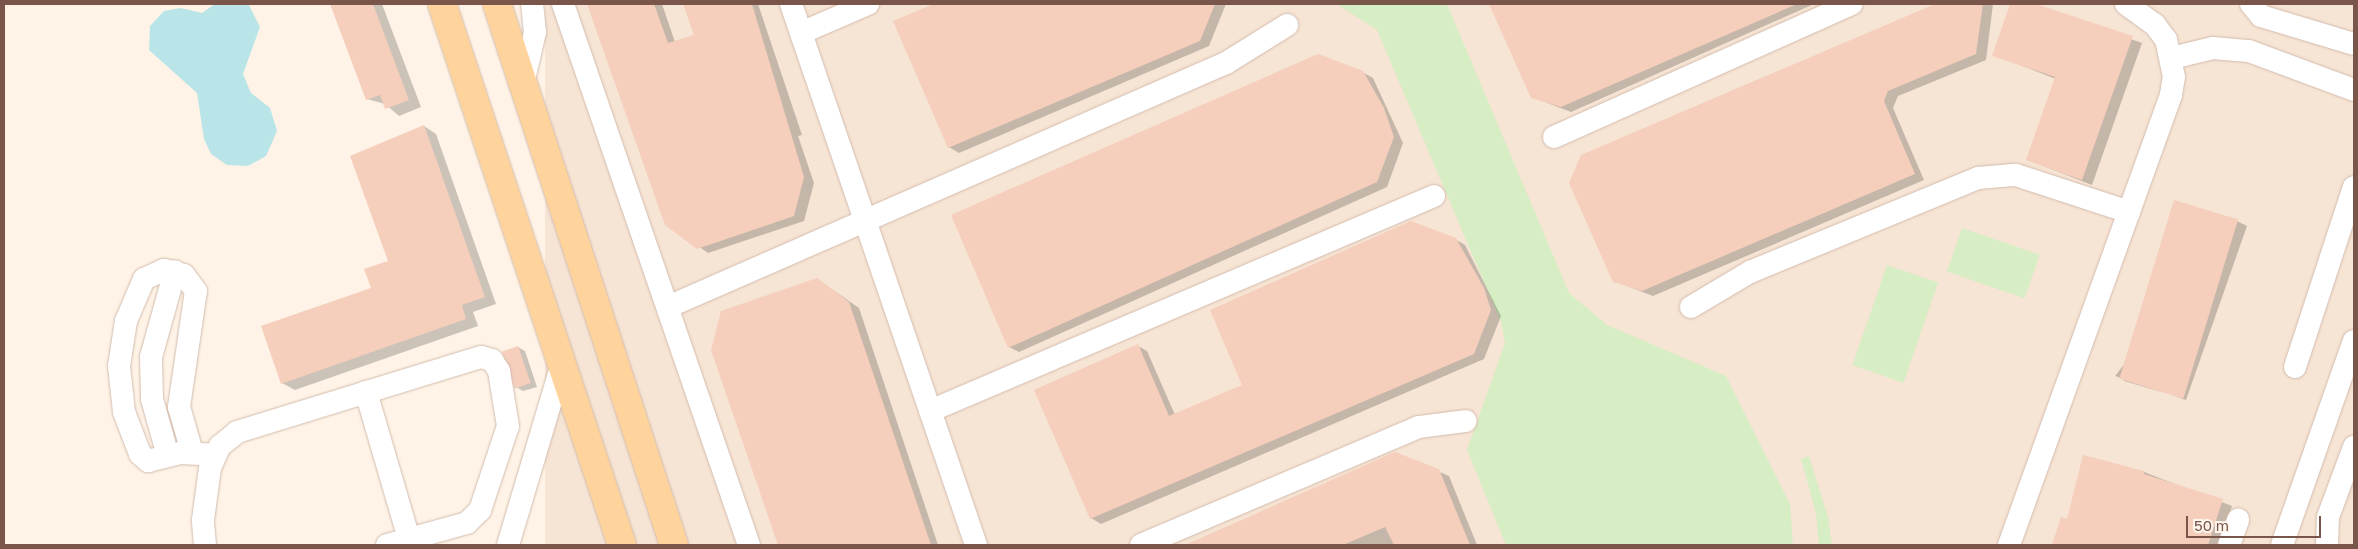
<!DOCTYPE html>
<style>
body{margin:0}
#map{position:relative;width:2358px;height:549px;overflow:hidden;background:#fef3e6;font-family:"Golos Text",sans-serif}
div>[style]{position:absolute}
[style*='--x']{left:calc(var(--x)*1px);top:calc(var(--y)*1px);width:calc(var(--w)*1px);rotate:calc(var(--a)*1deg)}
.residential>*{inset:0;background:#f6e4d4;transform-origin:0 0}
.green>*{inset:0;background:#d7edc3;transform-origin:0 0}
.water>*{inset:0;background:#b9e5e9}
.shadow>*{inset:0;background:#0003}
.building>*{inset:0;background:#f5cebc;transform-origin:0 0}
.roads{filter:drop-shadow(0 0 1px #d3bbad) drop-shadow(0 0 1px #d3bbad)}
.minor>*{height:22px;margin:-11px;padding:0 11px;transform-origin:11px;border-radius:11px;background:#fff}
.major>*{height:28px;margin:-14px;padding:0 14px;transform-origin:14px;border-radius:14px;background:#ffd39c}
span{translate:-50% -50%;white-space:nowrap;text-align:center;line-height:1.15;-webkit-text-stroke:4px #fff7ee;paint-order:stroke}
.frame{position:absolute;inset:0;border:5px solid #795649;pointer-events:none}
.scale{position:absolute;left:2186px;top:516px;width:135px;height:22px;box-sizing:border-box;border:2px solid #795649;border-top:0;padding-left:6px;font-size:15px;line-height:18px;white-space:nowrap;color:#795649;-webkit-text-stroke:4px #fff7ee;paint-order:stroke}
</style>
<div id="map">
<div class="residential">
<div style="left:545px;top:4px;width:1809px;height:572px"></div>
</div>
<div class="green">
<div style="clip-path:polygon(1337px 4px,1447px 4px,1569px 293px,1607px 325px,1726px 376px,1790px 504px,1793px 545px,1506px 545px,1467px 450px,1505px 343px,1501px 322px,1377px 30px)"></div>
<div style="left:1962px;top:228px;width:82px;height:46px;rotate:19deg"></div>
<div style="left:1887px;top:265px;width:54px;height:106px;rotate:19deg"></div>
<div style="clip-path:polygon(1809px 456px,1828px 517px,1832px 545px,1819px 545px,1816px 513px,1801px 459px)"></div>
</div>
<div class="water">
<div style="clip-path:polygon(215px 4px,249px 5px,260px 27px,243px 74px,251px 93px,270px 108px,277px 131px,266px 156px,248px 166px,227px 165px,211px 154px,204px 139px,197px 93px,149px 50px,150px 26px,164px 11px,181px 8px,202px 13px)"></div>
</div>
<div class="shadow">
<div style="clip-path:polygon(331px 4px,382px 4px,421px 107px,399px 116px,385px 104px,367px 99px)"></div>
<div style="clip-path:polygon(589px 4px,662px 4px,675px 42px,695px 36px,684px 4px,758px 4px,802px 135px,798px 136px,814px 183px,804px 221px,708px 253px,666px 224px)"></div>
<div style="clip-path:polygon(936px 4px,1226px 4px,1209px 46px,959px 153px,949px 147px,895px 22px)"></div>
<div style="clip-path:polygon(1490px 4px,1814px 4px,1571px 112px,1532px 97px)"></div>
<div style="clip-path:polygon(1941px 4px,1993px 4px,1986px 60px,1898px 96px,1893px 108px,1924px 180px,1653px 296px,1614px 281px,1582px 156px)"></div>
<div style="clip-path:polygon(2011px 4px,2032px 4px,2142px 43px,2092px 185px,2028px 160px,2056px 79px,1994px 55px)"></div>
<div style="clip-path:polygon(1362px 72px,1373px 78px,1403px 143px,1387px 187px,1019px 352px,1009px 347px)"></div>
<div style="clip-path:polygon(424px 126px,436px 134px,496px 304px,473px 312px,478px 326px,295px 390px,282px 383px,372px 289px,389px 261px)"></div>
<div style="clip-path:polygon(evenodd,2237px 221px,2247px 226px,2186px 400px,2115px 376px,2237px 221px,2124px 378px,2182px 396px,2182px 398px,2124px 381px,2124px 378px)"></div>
<div style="clip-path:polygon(1455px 239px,1465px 245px,1501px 316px,1484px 359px,1101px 524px,1091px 518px,1138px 346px,1147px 351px,1175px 415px,1243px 386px)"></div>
<div style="clip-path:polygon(817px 279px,859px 308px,938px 545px,781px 545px,712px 350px)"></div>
<div style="clip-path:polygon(518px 347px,525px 351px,537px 387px,523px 391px,516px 387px)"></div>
<div style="clip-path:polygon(1395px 453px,1449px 476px,1477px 545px,1186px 545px)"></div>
<div style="clip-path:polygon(2144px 472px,2232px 506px,2218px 545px,2053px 545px,2062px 519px,2067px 521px)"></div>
</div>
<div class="building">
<div style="clip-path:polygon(330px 4px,373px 4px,409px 100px,385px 109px,380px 95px,366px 100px)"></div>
<div style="clip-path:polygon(587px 4px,654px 4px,668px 43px,694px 35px,683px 4px,752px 4px,804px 177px,794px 216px,697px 249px,665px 225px)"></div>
<div style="clip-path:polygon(934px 4px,1215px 4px,1200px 41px,948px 148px,893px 21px)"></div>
<div style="clip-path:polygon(1489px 4px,1797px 4px,1561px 107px,1531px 98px)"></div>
<div style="clip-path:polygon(1935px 4px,1983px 4px,1976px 54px,1888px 91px,1884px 101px,1915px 174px,1642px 291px,1613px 282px,1569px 183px,1581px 155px)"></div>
<div style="clip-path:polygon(2010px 4px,2036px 4px,2133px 36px,2082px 180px,2026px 160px,2055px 77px,1992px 56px)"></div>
<div style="clip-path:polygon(1318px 54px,1363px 71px,1384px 108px,1394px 137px,1377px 182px,1008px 348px,951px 215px)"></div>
<div style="clip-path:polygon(424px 125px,485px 297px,462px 305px,466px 319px,281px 384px,261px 326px,371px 288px,364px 269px,388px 261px,350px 156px)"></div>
<div style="left:2174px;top:200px;width:67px;height:187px;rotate:17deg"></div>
<div style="clip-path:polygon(1411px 221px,1456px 238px,1484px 288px,1491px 310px,1474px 354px,1090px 519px,1034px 390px,1138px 344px,1169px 416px,1242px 385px,1210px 310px)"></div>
<div style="clip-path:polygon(817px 278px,849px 302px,931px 545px,778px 545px,711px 350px,721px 311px)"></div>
<div style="left:518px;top:346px;width:39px;height:17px;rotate:71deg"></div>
<div style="clip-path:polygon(1395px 452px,1439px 469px,1470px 545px,1394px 545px,1385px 527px,1343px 545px,1185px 545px)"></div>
<div style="clip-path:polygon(2083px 455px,2144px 471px,2144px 474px,2223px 499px,2208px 545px,2052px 545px,2061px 517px,2067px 519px)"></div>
</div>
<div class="roads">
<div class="minor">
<div style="--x:563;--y:4;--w:572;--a:71.03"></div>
<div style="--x:791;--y:4;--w:572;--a:71.12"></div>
<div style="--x:2251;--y:4;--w:16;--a:50"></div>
<div style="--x:2261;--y:16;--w:97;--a:16.8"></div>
<div style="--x:801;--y:33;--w:73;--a:-23.4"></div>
<div style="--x:2172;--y:58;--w:42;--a:-13.7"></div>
<div style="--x:2213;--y:48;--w:36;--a:5"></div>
<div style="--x:2249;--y:51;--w:112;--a:20.4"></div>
<div style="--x:523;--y:84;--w:53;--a:-77"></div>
<div style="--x:535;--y:32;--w:28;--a:-96"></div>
<div style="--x:1554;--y:137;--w:326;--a:-24.1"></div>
<div style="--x:670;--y:306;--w:607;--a:-23.61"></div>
<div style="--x:1226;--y:63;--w:72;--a:-31.9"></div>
<div style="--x:1691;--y:307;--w:69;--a:-30.7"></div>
<div style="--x:1750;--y:272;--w:247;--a:-22.4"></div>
<div style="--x:1978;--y:178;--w:38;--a:-5"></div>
<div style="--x:2016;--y:175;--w:119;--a:18.1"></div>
<div style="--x:2295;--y:367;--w:189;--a:-71.9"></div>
<div style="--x:366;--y:392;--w:153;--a:73.7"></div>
<div style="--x:930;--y:411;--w:548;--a:-23.1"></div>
<div style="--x:192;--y:452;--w:47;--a:-106.1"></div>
<div style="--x:179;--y:407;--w:117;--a:-81.7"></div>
<div style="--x:196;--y:291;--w:20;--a:-127"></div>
<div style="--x:184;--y:275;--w:21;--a:-166"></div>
<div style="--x:164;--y:270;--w:22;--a:156"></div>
<div style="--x:144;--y:279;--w:46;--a:113.2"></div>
<div style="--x:126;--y:321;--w:46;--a:98.8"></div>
<div style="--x:119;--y:366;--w:46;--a:83.8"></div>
<div style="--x:124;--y:412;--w:45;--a:69.1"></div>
<div style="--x:140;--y:454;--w:11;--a:41"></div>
<div style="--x:148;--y:461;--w:33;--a:-14"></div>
<div style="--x:180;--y:453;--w:35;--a:3"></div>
<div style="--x:168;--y:456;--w:59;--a:-105.7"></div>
<div style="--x:152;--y:399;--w:42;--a:-91.4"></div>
<div style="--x:151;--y:357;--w:89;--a:-74.4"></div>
<div style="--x:205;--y:545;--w:25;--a:-95"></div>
<div style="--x:203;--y:520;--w:52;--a:-82.3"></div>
<div style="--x:210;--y:468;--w:24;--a:-66"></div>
<div style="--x:220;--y:446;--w:22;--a:-39"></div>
<div style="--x:237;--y:432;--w:255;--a:-17.1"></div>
<div style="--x:481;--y:357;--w:11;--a:15"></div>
<div style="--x:492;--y:360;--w:13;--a:58"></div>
<div style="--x:499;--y:371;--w:56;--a:80.7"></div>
<div style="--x:508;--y:426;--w:89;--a:108.4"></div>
<div style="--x:480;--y:510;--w:18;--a:135"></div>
<div style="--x:467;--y:523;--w:83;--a:164.6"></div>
<div style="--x:508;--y:545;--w:193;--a:-73.4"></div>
<div style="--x:1141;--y:545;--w:302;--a:-23"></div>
<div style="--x:1419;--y:427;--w:47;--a:-7.3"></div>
<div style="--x:2009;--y:545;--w:478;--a:-70.2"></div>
<div style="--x:2171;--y:95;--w:18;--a:-81"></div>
<div style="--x:2174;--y:77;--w:38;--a:-102"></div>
<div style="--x:2166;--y:40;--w:19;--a:-126"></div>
<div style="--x:2155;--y:25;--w:36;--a:-144"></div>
<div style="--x:2229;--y:545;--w:27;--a:-70"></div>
<div style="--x:2282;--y:545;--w:216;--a:-70.6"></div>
<div style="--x:2327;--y:545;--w:28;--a:-88"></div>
<div style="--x:2328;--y:517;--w:75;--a:-69.6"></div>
</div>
<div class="major">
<div style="--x:442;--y:4;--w:570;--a:71.6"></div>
<div style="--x:497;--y:4;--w:569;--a:71.88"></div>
</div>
</div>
<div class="frame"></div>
<div class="scale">50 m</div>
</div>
